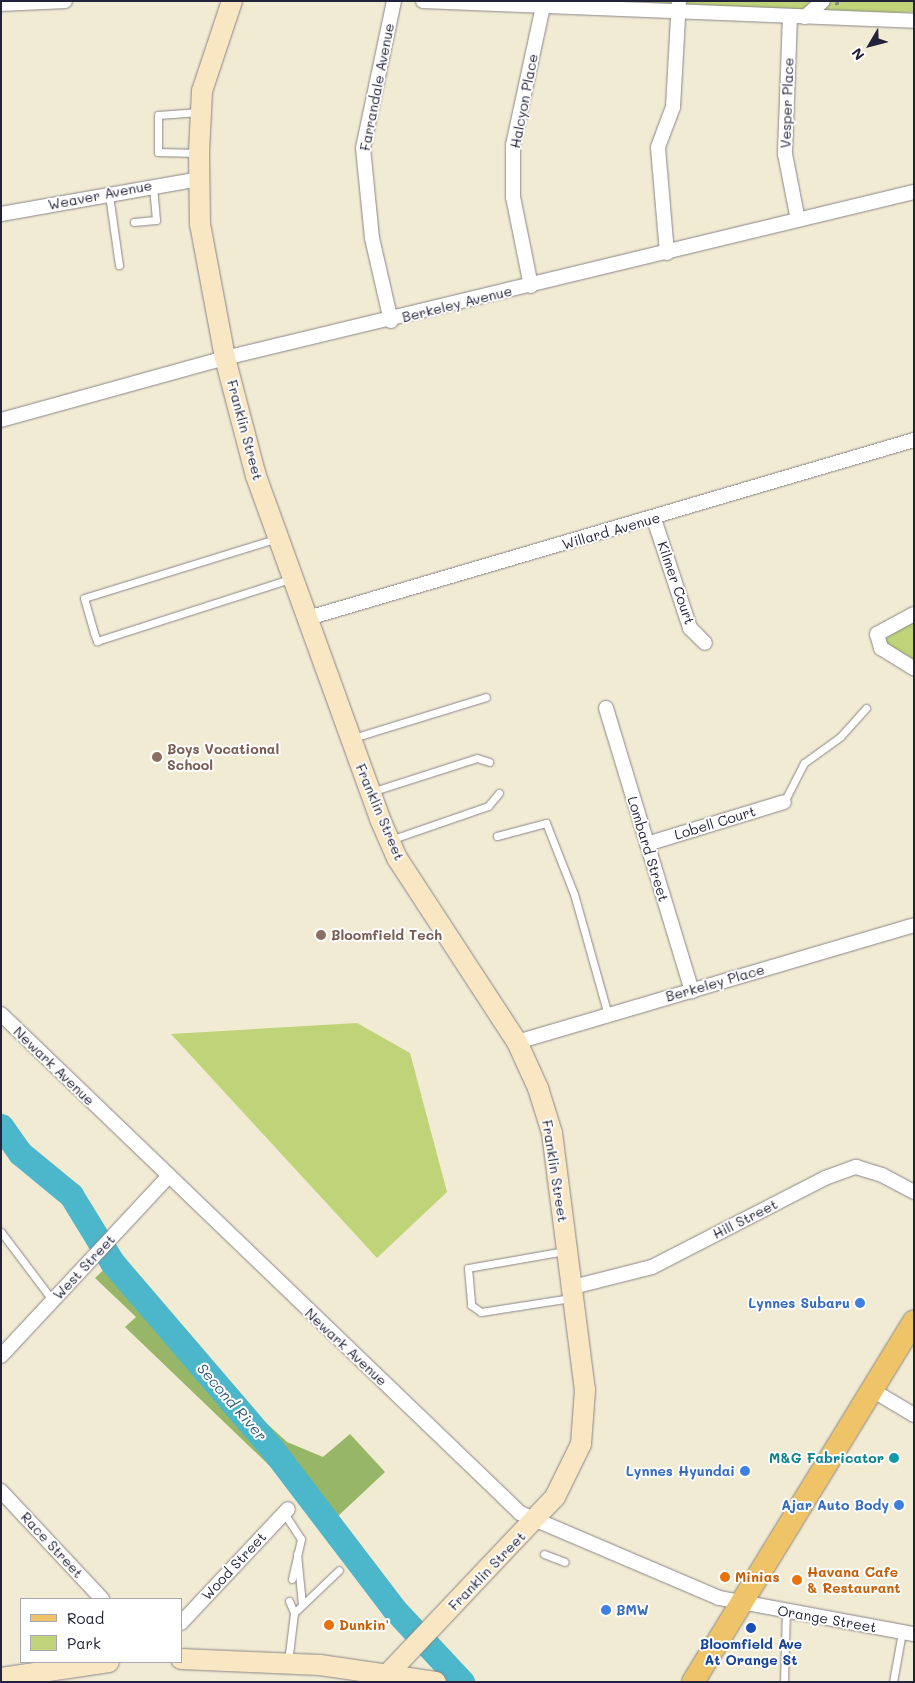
<!DOCTYPE html>
<style>
body{margin:0}
#map{position:relative;width:915px;height:1683px;overflow:hidden;background:#f2ebd4;font-family:Mali,sans-serif}
div>[style]{position:absolute}
[style*='--x']{left:calc(var(--x)*1px);top:calc(var(--y)*1px);width:calc(var(--w)*1px);rotate:calc(var(--a)*1deg)}
.green>*{inset:0;background:#bfd478}
.forest>*{inset:0;background:#97b668}
.river>*{height:25px;margin:-12.5px;padding:0 12.5px;transform-origin:12.5px;border-radius:12.5px;background:#4cb6ca}
.path>*{height:2.5px;margin-top:-1.25px;transform-origin:0;background:repeating-linear-gradient(90deg,#8a8688 0 4px,transparent 0 8px)}
.roads{filter:drop-shadow(0 0 1px #8a8688) drop-shadow(0 0 1px #8a8688)}
.lane>*{height:7px;margin:-3.5px;padding:0 3.5px;transform-origin:3.5px;border-radius:3.5px;background:#fff}
.street>*{height:14px;margin:-7px;padding:0 7px;transform-origin:7px;border-radius:7px;background:#fff}
.secondary>*{height:20px;margin:-10px;padding:0 10px;transform-origin:10px;border-radius:10px;background:#f9e7c3}
.primary>*{height:22px;margin:-11px;padding:0 11px;transform-origin:11px;border-radius:11px;background:#efc469}
.dots>*{width:14px;height:14px;translate:-50% -50%;box-sizing:border-box;border:2px solid #fff;border-radius:50%}
span{translate:-50% -50%;white-space:nowrap;text-align:center;line-height:1.15;-webkit-text-stroke:4px #fff;paint-order:stroke}
.street-label{font-size:14px;color:#22223b}
.education-label{font-size:14px;color:#785e54;font-weight:700}
.left{translate:0 -50%;text-align:left}
.shop-label{font-size:14px;color:#366cbe;font-weight:700}
.right{translate:-100% -50%;text-align:right}
.culture-label{font-size:14px;color:#0d838f;font-weight:700}
.food-label{font-size:14px;color:#c56008;font-weight:700}
.transit-label{font-size:14px;color:#164399;font-weight:700}
.water-label{font-size:15px;color:#335d74;font-style:italic}
.frame{position:absolute;inset:0;border:2px solid #22223b;pointer-events:none}
.legend{position:absolute;left:20px;top:1598px;width:162px;height:65px;box-sizing:border-box;background:#fff;border:1px solid #a7a7b1;margin:0;padding:6px 9px;list-style:none;font-size:15px;color:#22223b}
.legend li{display:flex;align-items:center;gap:10px;height:25px}
.legend b{width:25px;border:1px solid #a7a7b1}
.north{position:absolute;left:845px;top:20px;width:50px;height:50px;-webkit-text-stroke:4px #fff;paint-order:stroke;rotate:233deg;font-size:14px;font-weight:700;line-height:20px;text-align:center;color:#22223b}
.north::after{content:'';display:block;margin:auto;width:18px;height:22px;background:#22223b;clip-path:polygon(50% 0,100% 100%,50% 72%,0 100%)}
</style>
<div id="map">
<div class="green">
<div style="clip-path:polygon(623px 1px,914px 1px,914px 12px,862px 14px)"></div>
<div style="clip-path:polygon(914px 617px,914px 660px,883px 641px)"></div>
<div style="clip-path:polygon(357px 1023px,410px 1053px,447px 1192px,377px 1258px,171px 1034px)"></div>
</div>
<div class="forest">
<div style="clip-path:polygon(112px 1262px,194px 1357px,287px 1442px,323px 1457px,350px 1434px,385px 1472px,337px 1517px,275px 1471px,125px 1327px,136px 1317px,95px 1278px)"></div>
</div>
<div class="river">
<div style="--x:1;--y:1126;--w:33;--a:55"></div>
<div style="--x:20;--y:1153;--w:66;--a:39.5"></div>
<div style="--x:71;--y:1195;--w:79;--a:58.5"></div>
<div style="--x:112;--y:1262;--w:248;--a:49.4"></div>
<div style="--x:273;--y:1450;--w:200;--a:52.7"></div>
<div style="--x:394;--y:1609;--w:100;--a:47"></div>
</div>
<div class="path">
<div style="--x:835;--y:4;--w:7;--a:-27"></div>
</div>
<div class="roads">
<div class="lane">
<div style="--x:198;--y:153;--w:40;--a:-178.6"></div>
<div style="--x:158;--y:152;--w:37;--a:-90"></div>
<div style="--x:158;--y:115;--w:42;--a:-4.1"></div>
<div style="--x:109;--y:195;--w:71;--a:81.9"></div>
<div style="--x:134;--y:222;--w:22;--a:-5"></div>
<div style="--x:156;--y:220;--w:34;--a:-95"></div>
<div style="--x:278;--y:538;--w:203;--a:162.8"></div>
<div style="--x:84;--y:598;--w:36;--a:74"></div>
<div style="--x:94;--y:633;--w:9;--a:69"></div>
<div style="--x:97;--y:641;--w:203;--a:-17.8"></div>
<div style="--x:353;--y:738;--w:139;--a:-17.1"></div>
<div style="--x:371;--y:792;--w:111;--a:-17.8"></div>
<div style="--x:477;--y:758;--w:13;--a:18"></div>
<div style="--x:784;--y:802;--w:44;--a:-62.9"></div>
<div style="--x:804;--y:763;--w:44;--a:-35.8"></div>
<div style="--x:840;--y:737;--w:39;--a:-48"></div>
<div style="--x:497;--y:836;--w:51;--a:-14.9"></div>
<div style="--x:546;--y:823;--w:76;--a:68.5"></div>
<div style="--x:574;--y:894;--w:126;--a:74.3"></div>
<div style="--x:390;--y:840;--w:104;--a:-19.1"></div>
<div style="--x:488;--y:806;--w:17;--a:-50"></div>
<div style="--x:1;--y:1232;--w:86;--a:53"></div>
<div style="--x:565;--y:1251;--w:98;--a:170.1"></div>
<div style="--x:468;--y:1268;--w:37;--a:85"></div>
<div style="--x:471;--y:1305;--w:12;--a:35"></div>
<div style="--x:481;--y:1312;--w:91;--a:-8.8"></div>
<div style="--x:284;--y:1513;--w:31;--a:57"></div>
<div style="--x:301;--y:1539;--w:41;--a:102.7"></div>
<div style="--x:297;--y:1554;--w:50;--a:84.3"></div>
<div style="--x:544;--y:1554;--w:22;--a:21"></div>
<div style="--x:289;--y:1601;--w:13;--a:67"></div>
<div style="--x:288;--y:1662;--w:49;--a:-83"></div>
<div style="--x:294;--y:1613;--w:62;--a:-43.7"></div>
<div style="--x:784;--y:1682;--w:70;--a:-88.4"></div>
<div style="--x:893;--y:1682;--w:51;--a:-79.8"></div>
</div>
<div class="street">
<div style="--x:423;--y:1;--w:491;--a:2.3"></div>
<div style="--x:1;--y:4;--w:64;--a:-2.7"></div>
<div style="--x:790;--y:16;--w:138;--a:92.1"></div>
<div style="--x:785;--y:154;--w:67;--a:78.9"></div>
<div style="--x:805;--y:17;--w:24;--a:-42"></div>
<div style="--x:1;--y:214;--w:201;--a:-10"></div>
<div style="--x:667;--y:253;--w:106;--a:-94.9"></div>
<div style="--x:658;--y:147;--w:43;--a:-69.4"></div>
<div style="--x:673;--y:107;--w:106;--a:-86.8"></div>
<div style="--x:531;--y:286;--w:91;--a:-101.4"></div>
<div style="--x:513;--y:197;--w:52;--a:-90"></div>
<div style="--x:513;--y:145;--w:142;--a:-77.8"></div>
<div style="--x:391;--y:321;--w:85;--a:-102.9"></div>
<div style="--x:372;--y:238;--w:90;--a:-95.7"></div>
<div style="--x:363;--y:148;--w:150;--a:-78.1"></div>
<div style="--x:1;--y:420;--w:232;--a:-15.5"></div>
<div style="--x:225;--y:358;--w:709;--a:-13.55"></div>
<div style="--x:654;--y:519;--w:115;--a:71.7"></div>
<div style="--x:690;--y:628;--w:21;--a:45"></div>
<div style="--x:914;--y:614;--w:42;--a:151.6"></div>
<div style="--x:877;--y:634;--w:15;--a:74"></div>
<div style="--x:881;--y:648;--w:39;--a:32"></div>
<div style="--x:308;--y:618;--w:632;--a:-16.37"></div>
<div style="--x:606;--y:708;--w:296;--a:73.1"></div>
<div style="--x:647;--y:844;--w:143;--a:-17"></div>
<div style="--x:1;--y:1014;--w:720;--a:43.87"></div>
<div style="--x:520;--y:1513;--w:216;--a:23.1"></div>
<div style="--x:719;--y:1598;--w:198;--a:10.5"></div>
<div style="--x:517;--y:1042;--w:414;--a:-16.4"></div>
<div style="--x:573;--y:1287;--w:81;--a:-14.2"></div>
<div style="--x:652;--y:1267;--w:195;--a:-27.2"></div>
<div style="--x:825;--y:1178;--w:33;--a:-20"></div>
<div style="--x:856;--y:1167;--w:27;--a:17"></div>
<div style="--x:882;--y:1175;--w:36;--a:28"></div>
<div style="--x:1;--y:1356;--w:245;--a:-47"></div>
<div style="--x:872;--y:1390;--w:49;--a:30.8"></div>
<div style="--x:1;--y:1491;--w:148;--a:46.9"></div>
<div style="--x:181;--y:1623;--w:156;--a:-46.8"></div>
</div>
<div class="secondary">
<div style="--x:232;--y:1;--w:95;--a:108.4"></div>
<div style="--x:202;--y:91;--w:62;--a:92.8"></div>
<div style="--x:199;--y:153;--w:71;--a:89.2"></div>
<div style="--x:200;--y:224;--w:136;--a:79.4"></div>
<div style="--x:225;--y:358;--w:122;--a:75.3"></div>
<div style="--x:256;--y:476;--w:365;--a:70.1"></div>
<div style="--x:380;--y:819;--w:43;--a:66.4"></div>
<div style="--x:397;--y:858;--w:220;--a:56.9"></div>
<div style="--x:517;--y:1042;--w:51;--a:65.5"></div>
<div style="--x:538;--y:1088;--w:47;--a:72.7"></div>
<div style="--x:552;--y:1133;--w:259;--a:82.7"></div>
<div style="--x:585;--y:1390;--w:54;--a:94.2"></div>
<div style="--x:581;--y:1444;--w:59;--a:116.1"></div>
<div style="--x:555;--y:1497;--w:255;--a:133.4"></div>
<div style="--x:181;--y:1659;--w:139;--a:2.5"></div>
<div style="--x:320;--y:1665;--w:117;--a:8.3"></div>
<div style="--x:1;--y:1678;--w:109;--a:-8.4"></div>
</div>
<div class="primary">
<div style="--x:693;--y:1682;--w:423;--a:-58.5"></div>
</div>
</div>
<div class="dots">
<div style="left:157px;top:757px;background:#8d6e63"></div>
<div style="left:321px;top:935px;background:#8d6e63"></div>
<div style="left:860px;top:1303px;background:#3f7fe0"></div>
<div style="left:894px;top:1458px;background:#0f9aa8"></div>
<div style="left:745px;top:1471px;background:#3f7fe0"></div>
<div style="left:899px;top:1505px;background:#3f7fe0"></div>
<div style="left:725px;top:1577px;background:#e8710a"></div>
<div style="left:797px;top:1580px;background:#e8710a"></div>
<div style="left:606px;top:1610px;background:#3f7fe0"></div>
<div style="left:329px;top:1625px;background:#e8710a"></div>
<div style="left:751px;top:1628px;background:#1a4fb4"></div>
</div>
<div class="street-label">
<span style="left:377px;top:87px;rotate:-79deg">Farrandale Avenue</span>
<span style="left:524px;top:101px;rotate:-79deg">Halcyon Place</span>
<span style="left:787px;top:103px;rotate:-88deg">Vesper Place</span>
<span style="left:100px;top:195px;rotate:-11deg">Weaver Avenue</span>
<span style="left:457px;top:304px;rotate:-14deg">Berkeley Avenue</span>
<span style="left:245px;top:430px;rotate:75deg">Franklin Street</span>
<span style="left:611px;top:531px;rotate:-16deg">Willard Avenue</span>
<span style="left:676px;top:583px;rotate:71deg">Kilmer Court</span>
<span style="left:380px;top:812px;rotate:67deg">Franklin Street</span>
<span style="left:715px;top:823px;rotate:-17deg">Lobell Court</span>
<span style="left:648px;top:849px;rotate:73deg">Lombard Street</span>
<span style="left:715px;top:983px;rotate:-16deg">Berkeley Place</span>
<span style="left:54px;top:1066px;rotate:44deg">Newark Avenue</span>
<span style="left:555px;top:1171px;rotate:81deg">Franklin Street</span>
<span style="left:745px;top:1219px;rotate:-27deg">Hill Street</span>
<span style="left:84px;top:1267px;rotate:-47deg">West Street</span>
<span style="left:346px;top:1347px;rotate:43deg">Newark Avenue</span>
<span style="left:52px;top:1545px;rotate:47deg">Race Street</span>
<span style="left:234px;top:1566px;rotate:-47deg">Wood Street</span>
<span style="left:487px;top:1571px;rotate:-46deg">Franklin Street</span>
<span style="left:827px;top:1619px;rotate:10deg">Orange Street</span>
</div>
<div class="education-label">
<span class="left" style="left:167px;top:757px">Boys Vocational<br>School</span>
<span class="left" style="left:331px;top:935px">Bloomfield Tech</span>
</div>
<div class="shop-label">
<span class="right" style="left:850px;top:1303px">Lynnes Subaru</span>
<span class="right" style="left:735px;top:1471px">Lynnes Hyundai</span>
<span class="right" style="left:889px;top:1505px">Ajar Auto Body</span>
<span class="left" style="left:616px;top:1610px">BMW</span>
</div>
<div class="culture-label">
<span class="right" style="left:884px;top:1458px">M&amp;G Fabricator</span>
</div>
<div class="food-label">
<span class="left" style="left:807px;top:1580px">Havana Cafe<br>&amp; Restaurant</span>
<span class="left" style="left:735px;top:1577px">Minias</span>
<span class="left" style="left:339px;top:1625px">Dunkin'</span>
</div>
<div class="transit-label">
<span style="left:751px;top:1652px">Bloomfield Ave<br>At Orange St</span>
</div>
<div class="water-label">
<span style="left:232px;top:1402px;rotate:49deg">Second River</span>
</div>
<div class="frame"></div>
<ul class="legend">
<li><b style="height:6px;background:#efc469"></b>Road</li>
<li><b style="height:14px;background:#bfd478"></b>Park</li>
</ul>
<div class="north">N</div>
</div>
